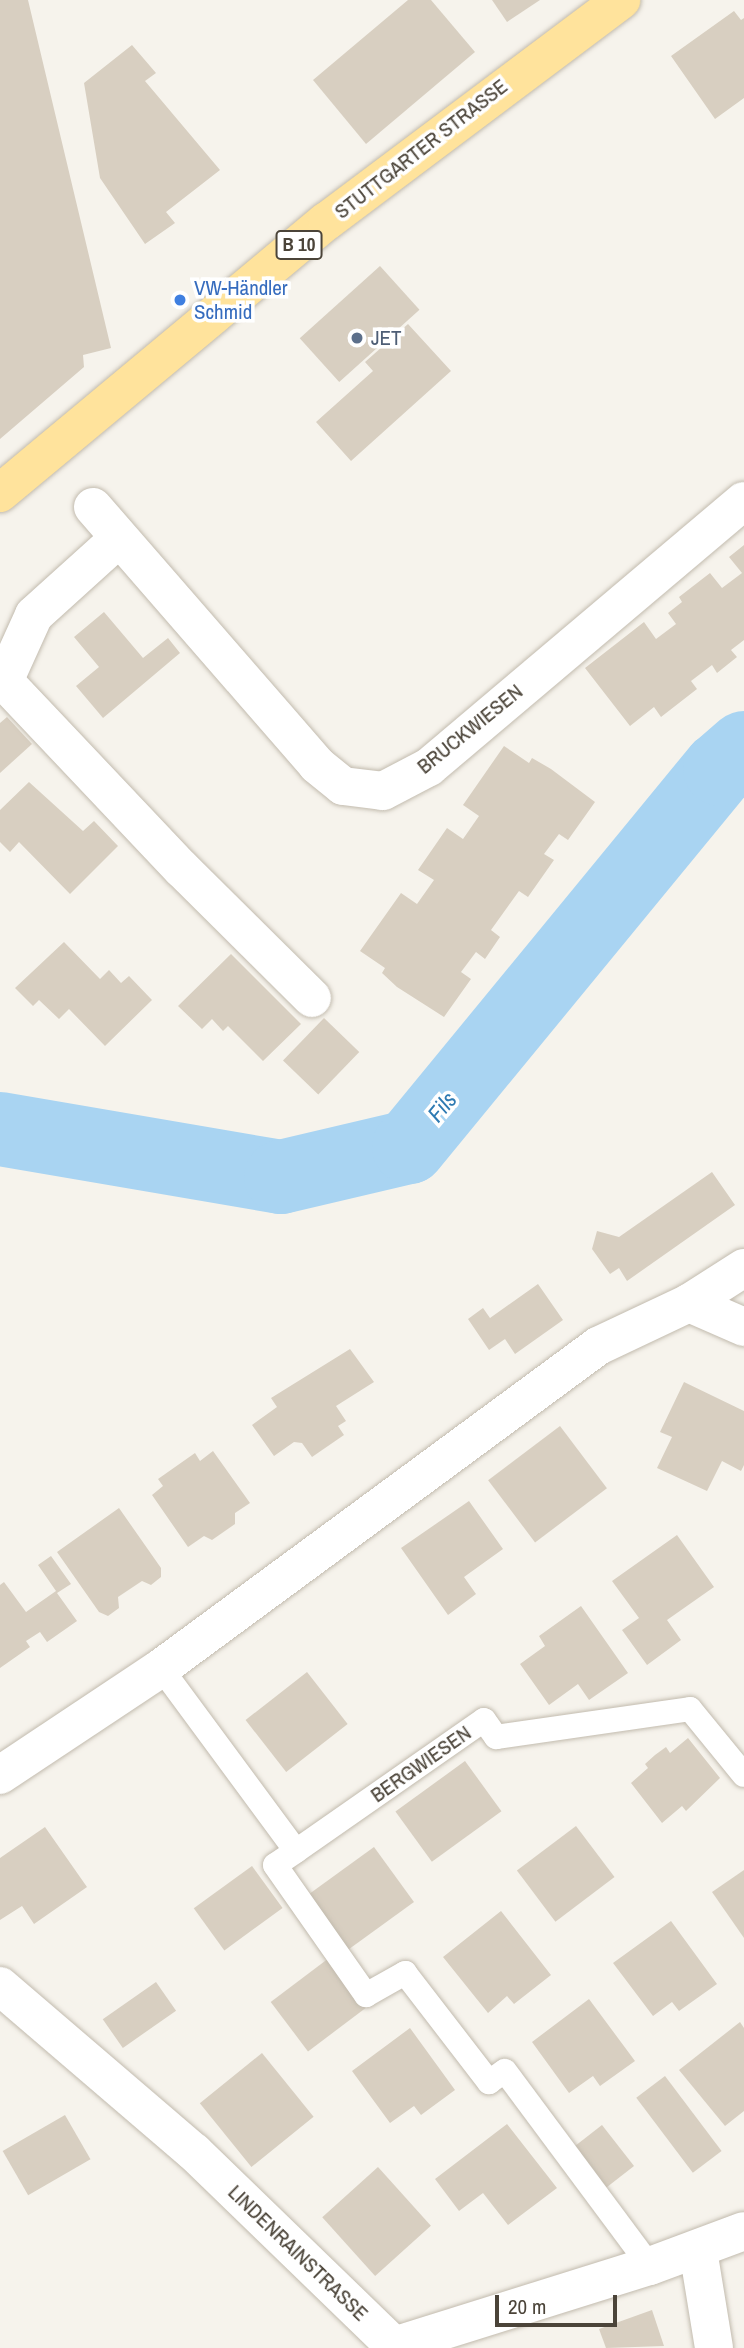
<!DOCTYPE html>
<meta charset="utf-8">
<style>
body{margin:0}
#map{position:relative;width:744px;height:2348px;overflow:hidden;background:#f6f3ec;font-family:"Archivo Narrow",sans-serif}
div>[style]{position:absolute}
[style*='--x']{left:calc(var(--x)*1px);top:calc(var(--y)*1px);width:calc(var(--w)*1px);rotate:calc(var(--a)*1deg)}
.river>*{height:74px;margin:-37px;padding:0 37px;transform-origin:37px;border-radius:37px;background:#a9d4f2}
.building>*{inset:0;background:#d8cfc1;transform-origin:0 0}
.roads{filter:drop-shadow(0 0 2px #c2bbae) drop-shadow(0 0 2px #c2bbae)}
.service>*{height:24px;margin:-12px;padding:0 12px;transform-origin:12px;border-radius:12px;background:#fff}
.minor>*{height:38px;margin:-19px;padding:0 19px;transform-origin:19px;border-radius:19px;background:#fff}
.primary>*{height:38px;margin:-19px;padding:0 19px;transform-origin:19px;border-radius:19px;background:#ffe39c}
.dots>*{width:19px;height:19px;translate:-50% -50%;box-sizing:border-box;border:4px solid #fff;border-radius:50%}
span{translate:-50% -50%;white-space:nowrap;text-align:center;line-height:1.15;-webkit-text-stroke:7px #fff;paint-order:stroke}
.shield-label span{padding:2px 5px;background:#fff;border:2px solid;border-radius:5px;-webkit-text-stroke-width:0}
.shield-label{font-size:19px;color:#4b4439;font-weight:700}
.street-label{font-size:21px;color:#4b4439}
.shop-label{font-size:21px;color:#366cbe}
.left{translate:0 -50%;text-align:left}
.service-label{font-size:21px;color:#4e5e75}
.water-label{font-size:23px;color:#2e7ab2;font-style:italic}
.scale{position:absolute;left:495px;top:2295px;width:122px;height:32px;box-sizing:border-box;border:4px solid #4b4439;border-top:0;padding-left:9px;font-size:21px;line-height:24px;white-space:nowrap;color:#4b4439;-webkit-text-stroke:5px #fff;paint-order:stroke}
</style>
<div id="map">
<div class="river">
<div style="--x:0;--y:1129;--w:285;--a:9.7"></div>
<div style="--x:281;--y:1177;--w:131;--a:-13.2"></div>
<div style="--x:409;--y:1147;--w:489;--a:-50.6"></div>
<div style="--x:720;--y:769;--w:32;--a:-41"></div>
</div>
<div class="building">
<div style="clip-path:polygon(0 0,28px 0,111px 348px,83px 355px,84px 367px,0 439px)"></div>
<div style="clip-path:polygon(408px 0,431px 0,475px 52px,366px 144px,313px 80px)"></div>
<div style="clip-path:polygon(492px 0,540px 0,507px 22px)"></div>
<div style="clip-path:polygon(734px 11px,741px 20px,744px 18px,744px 98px,715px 119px,671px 56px)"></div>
<div style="clip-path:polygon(132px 45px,156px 73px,145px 81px,220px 170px,166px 212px,175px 223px,145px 244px,100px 178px,84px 83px)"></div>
<div style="left:380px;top:266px;width:59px;height:108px;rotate:48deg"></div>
<div style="clip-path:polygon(408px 324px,451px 371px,351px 461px,316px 422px,373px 371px,365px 362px)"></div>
<div style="clip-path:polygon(744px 545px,744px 640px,731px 650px,737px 657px,717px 673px,712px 665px,691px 681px,697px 689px,661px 717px,654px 707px,630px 726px,585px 668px,644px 622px,656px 639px,676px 624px,668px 613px,682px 602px,679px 597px,710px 573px,722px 588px,742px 573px,729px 557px)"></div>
<div style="clip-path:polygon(104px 612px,143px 658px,168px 638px,180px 653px,103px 718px,76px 686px,99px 667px,74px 637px)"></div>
<div style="clip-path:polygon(7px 717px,32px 744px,0 773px,0 723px)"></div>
<div style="clip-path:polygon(504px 746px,529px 763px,532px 758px,551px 769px,595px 802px,568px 840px,559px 834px,544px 854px,554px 860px,528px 897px,519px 891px,491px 930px,500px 937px,485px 959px,476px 952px,461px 972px,471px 979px,444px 1017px,397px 987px,382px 973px,385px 968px,360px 951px,401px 893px,417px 904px,434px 880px,418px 870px,447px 828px,463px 839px,479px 816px,463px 805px)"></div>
<div style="clip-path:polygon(29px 782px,83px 831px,94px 821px,118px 846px,70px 894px,19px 842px,10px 852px,0 842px,0 810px)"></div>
<div style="clip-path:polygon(64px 942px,100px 979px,109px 970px,121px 983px,129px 976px,152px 1000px,105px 1046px,69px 1009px,59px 1019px,39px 1000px,33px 1006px,15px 988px)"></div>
<div style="clip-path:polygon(231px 954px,301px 1024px,263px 1061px,228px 1026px,223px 1031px,212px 1019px,202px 1029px,178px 1006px)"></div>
<div style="left:324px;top:1018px;width:49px;height:59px;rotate:44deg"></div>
<div style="clip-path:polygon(712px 1172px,735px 1205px,627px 1281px,619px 1268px,610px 1274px,592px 1249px,597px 1231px,619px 1237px)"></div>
<div style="clip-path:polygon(538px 1284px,563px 1320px,515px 1354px,505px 1339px,489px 1350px,468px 1319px,483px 1308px,490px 1318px)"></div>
<div style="clip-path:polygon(350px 1349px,374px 1382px,336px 1406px,346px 1421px,338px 1426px,344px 1435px,312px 1457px,302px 1443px,294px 1442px,274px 1456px,252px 1425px,277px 1407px,271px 1398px)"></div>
<div style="clip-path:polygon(684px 1382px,744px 1411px,744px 1465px,741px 1471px,722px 1461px,707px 1491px,657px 1468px,672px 1437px,660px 1432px)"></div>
<div style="left:560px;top:1426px;width:78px;height:90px;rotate:53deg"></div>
<div style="clip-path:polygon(213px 1451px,250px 1503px,235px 1513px,235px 1524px,212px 1540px,204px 1536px,188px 1547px,152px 1495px,163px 1486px,158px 1479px,195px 1453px,200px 1461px)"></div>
<div style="clip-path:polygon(469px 1501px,503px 1549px,464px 1577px,476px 1594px,448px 1615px,401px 1548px)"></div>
<div style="clip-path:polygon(119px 1508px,161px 1568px,161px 1577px,151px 1585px,142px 1581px,118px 1597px,119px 1608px,108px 1616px,99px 1612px,57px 1552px)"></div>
<div style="clip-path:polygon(677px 1535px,714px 1587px,667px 1620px,681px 1640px,647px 1665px,622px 1630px,639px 1618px,612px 1581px)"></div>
<div style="clip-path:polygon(51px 1556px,71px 1584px,57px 1593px,77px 1621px,47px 1642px,40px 1632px,26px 1641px,30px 1647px,0 1668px,0 1585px,4px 1582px,26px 1612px,56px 1591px,38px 1565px)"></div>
<div style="clip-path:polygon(581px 1606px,628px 1673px,589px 1700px,578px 1684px,549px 1705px,520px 1664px,545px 1646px,539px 1636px)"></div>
<div style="left:307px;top:1672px;width:66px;height:78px;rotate:52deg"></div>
<div style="clip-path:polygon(688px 1738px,720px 1778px,686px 1811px,682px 1806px,662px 1823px,631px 1783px,648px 1768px,645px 1764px,655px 1755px,666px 1747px,670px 1753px)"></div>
<div style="left:465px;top:1761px;width:62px;height:86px;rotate:54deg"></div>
<div style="left:576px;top:1826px;width:64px;height:74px;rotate:53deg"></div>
<div style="clip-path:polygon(45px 1827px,87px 1887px,34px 1924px,22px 1906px,0 1920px,0 1858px)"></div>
<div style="left:374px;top:1847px;width:68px;height:81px;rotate:54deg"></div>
<div style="left:252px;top:1866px;width:52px;height:72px;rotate:54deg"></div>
<div style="clip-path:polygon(744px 1870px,744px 1938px,712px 1892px)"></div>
<div style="clip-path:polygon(501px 1911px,551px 1975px,514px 2004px,507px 1996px,488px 2013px,443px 1957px)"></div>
<div style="clip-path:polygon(671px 1921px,717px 1984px,679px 2011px,672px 2002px,653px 2016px,613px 1963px)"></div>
<div style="left:329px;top:1958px;width:62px;height:73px;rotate:53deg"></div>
<div style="left:156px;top:1982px;width:35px;height:65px;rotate:55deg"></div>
<div style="clip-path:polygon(589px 1999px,635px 2061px,600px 2086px,593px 2076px,569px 2093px,532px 2042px)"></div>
<div style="clip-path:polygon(740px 2022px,744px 2028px,744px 2111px,725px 2126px,679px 2070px)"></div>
<div style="clip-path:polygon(410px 2028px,455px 2090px,421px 2115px,414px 2106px,390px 2123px,352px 2071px)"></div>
<div style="left:262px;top:2053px;width:82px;height:80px;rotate:51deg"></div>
<div style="left:665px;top:2076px;width:94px;height:36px;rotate:53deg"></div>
<div style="left:65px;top:2115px;width:51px;height:72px;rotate:60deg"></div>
<div style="clip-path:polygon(507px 2124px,557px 2188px,508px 2225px,483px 2193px,459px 2211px,435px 2179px)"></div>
<div style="left:602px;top:2125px;width:52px;height:35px;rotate:52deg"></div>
<div style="left:378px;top:2167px;width:79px;height:75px;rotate:48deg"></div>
<div style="clip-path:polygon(652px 2310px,664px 2346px,606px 2348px,599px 2329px)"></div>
</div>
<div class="roads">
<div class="service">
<div style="--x:161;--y:1668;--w:227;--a:53.6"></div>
<div style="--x:296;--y:1851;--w:229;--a:-34.9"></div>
<div style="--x:484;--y:1720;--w:21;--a:55"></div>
<div style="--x:496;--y:1737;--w:196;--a:-8.2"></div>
<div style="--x:690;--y:1709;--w:85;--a:50.7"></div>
<div style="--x:296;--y:1851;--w:25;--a:146"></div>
<div style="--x:275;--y:1865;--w:159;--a:55"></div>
<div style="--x:366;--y:1995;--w:45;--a:-29.4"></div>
<div style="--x:405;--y:1973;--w:138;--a:52.4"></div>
<div style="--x:489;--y:2082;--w:19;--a:-35"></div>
<div style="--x:505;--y:2071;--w:243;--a:53.4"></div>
</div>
<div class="minor">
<div style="--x:93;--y:507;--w:342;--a:49"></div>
<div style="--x:317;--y:765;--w:33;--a:39"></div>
<div style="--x:343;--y:786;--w:40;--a:7.1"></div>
<div style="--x:383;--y:791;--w:52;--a:-27.6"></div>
<div style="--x:429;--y:767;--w:412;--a:-40.2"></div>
<div style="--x:117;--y:540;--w:112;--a:137.9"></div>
<div style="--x:34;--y:615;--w:72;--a:114.4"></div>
<div style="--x:4;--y:681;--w:259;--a:46.6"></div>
<div style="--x:182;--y:869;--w:183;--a:44.8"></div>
<div style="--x:689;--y:1303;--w:60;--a:23.6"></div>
<div style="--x:0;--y:1775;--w:193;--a:-33.6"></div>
<div style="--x:161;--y:1668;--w:543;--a:-36.38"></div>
<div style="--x:598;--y:1346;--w:101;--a:-25.3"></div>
<div style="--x:689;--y:1303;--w:65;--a:-32.5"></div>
<div style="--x:0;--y:1986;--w:255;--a:40.6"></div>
<div style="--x:194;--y:2152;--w:279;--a:44.1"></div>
<div style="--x:394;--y:2346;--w:268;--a:-17.4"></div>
<div style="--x:650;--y:2266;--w:100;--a:-20.4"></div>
<div style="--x:698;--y:2250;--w:99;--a:80.7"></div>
</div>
<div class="primary">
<div style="--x:0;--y:493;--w:425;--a:-39.8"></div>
<div style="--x:327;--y:221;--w:368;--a:-36.9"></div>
</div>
</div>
<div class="dots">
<div style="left:180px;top:300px;background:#3f7fe0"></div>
<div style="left:357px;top:338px;background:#5c6f8a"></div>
</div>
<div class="shield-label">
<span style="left:299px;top:245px">B 10</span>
</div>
<div class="street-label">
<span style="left:421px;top:149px;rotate:-38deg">STUTTGARTER STRASSE</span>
<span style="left:470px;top:729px;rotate:-39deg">BRUCKWIESEN</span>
<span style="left:421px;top:1764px;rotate:-35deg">BERGWIESEN</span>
<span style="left:298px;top:2253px;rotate:44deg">LINDENRAINSTRASSE</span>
</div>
<div class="shop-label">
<span class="left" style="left:194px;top:300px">VW-Händler<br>Schmid</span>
</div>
<div class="service-label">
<span class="left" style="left:371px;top:338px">JET</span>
</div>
<div class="water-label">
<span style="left:442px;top:1107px;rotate:-50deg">Fils</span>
</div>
<div class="scale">20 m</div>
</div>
